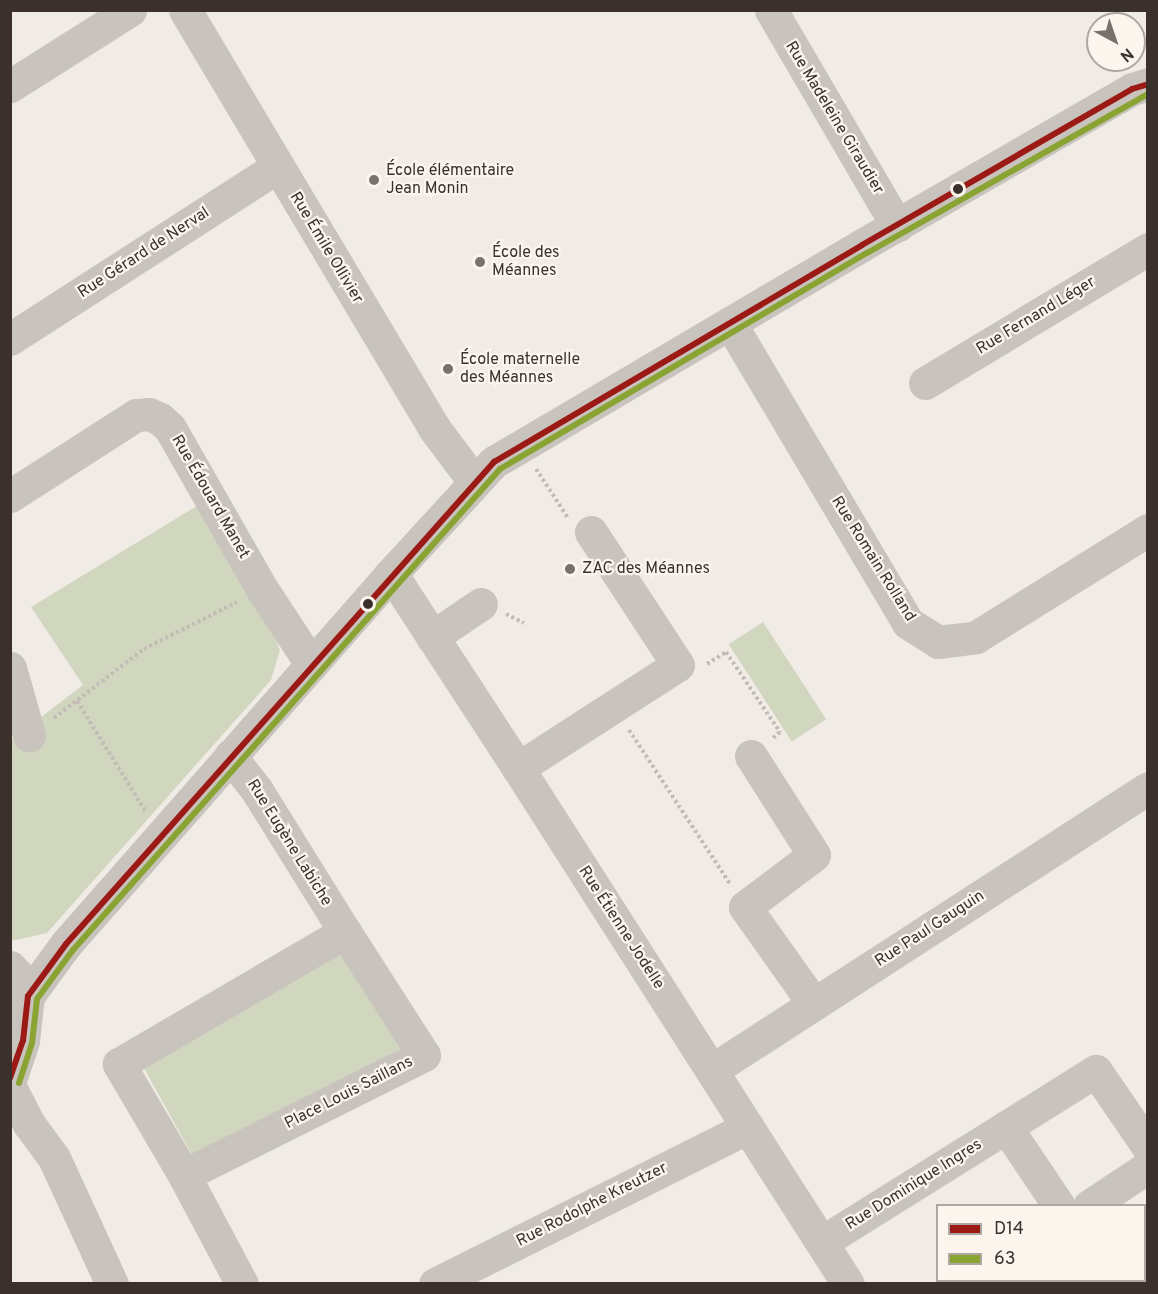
<!DOCTYPE html>
<meta charset="utf-8">
<style>
body{margin:0}
#map{position:relative;width:1158px;height:1294px;overflow:hidden;background:#f0ebe5;font-family:Overpass,sans-serif}
div>[style]{position:absolute}
[style*='--x']{left:calc(var(--x)*1px);top:calc(var(--y)*1px);width:calc(var(--w)*1px);rotate:calc(var(--a)*1deg)}
.green>*{inset:0;background:#d1d6bf;transform-origin:0 0}
.path>*{height:4px;margin-top:-2px;transform-origin:0;background:repeating-linear-gradient(90deg,#c2bbb6 0 3px,transparent 0 6px)}
.minor>*{height:33px;margin:-16.5px;padding:0 16.5px;transform-origin:16.5px;border-radius:16.5px;background:#c9c3be}
.bus-1>*{height:6px;margin:-3px;padding:0 3px;transform-origin:3px;border-radius:3px;background:#9c1a15}
.bus-2>*{height:6px;margin:-3px;padding:0 3px;transform-origin:3px;border-radius:3px;background:#8aa434}
.dots>*{width:16px;height:16px;translate:-50% -50%;box-sizing:border-box;border:3px solid #fbf5ee;border-radius:50%}
span{translate:-50% -50%;white-space:nowrap;text-align:center;line-height:1.15;-webkit-text-stroke:4.5px #fbf5ee;paint-order:stroke}
.street-label{font-size:16px;color:#3b302b}
.poi-label{font-size:16px;color:#3b302b}
.left{translate:0 -50%;text-align:left}
.frame{position:absolute;inset:0;border:12px solid #3b302b;pointer-events:none}
.legend{position:absolute;left:936px;top:1204px;width:210px;height:78px;box-sizing:border-box;background:#fbf5ee;border:2px solid #aea6a0;margin:0;padding:8px 10px;list-style:none;font-size:18px;color:#3b302b}
.legend li{display:flex;align-items:center;gap:12px;height:30px}
.legend b{width:30px;border:2px solid #aea6a0}
.north{position:absolute;left:1086px;top:12px;width:60px;height:60px;box-sizing:border-box;background:#fbf5ee;border:2px solid #aea6a0;border-radius:50%;rotate:140deg;font-size:16px;font-weight:700;line-height:24px;text-align:center;color:#3b302b}
.north::after{content:'';display:block;margin:auto;width:21px;height:27px;background:#7a716c;clip-path:polygon(50% 0,100% 100%,50% 72%,0 100%)}
</style>
<div id="map">
<div class="green">
<div style="clip-path:polygon(200px 504px,248px 572px,280px 650px,271px 680px,47px 933px,11px 941px,11px 740px,83px 685px,31px 607px)"></div>
<div style="left:763px;top:622px;width:116px;height:41px;rotate:57deg"></div>
<div style="left:346px;top:950px;width:113px;height:234px;rotate:61deg"></div>
</div>
<div class="path">
<div style="--x:536;--y:469;--w:59;--a:56.9"></div>
<div style="--x:506;--y:614;--w:20;--a:27"></div>
<div style="--x:707;--y:664;--w:22;--a:-32"></div>
<div style="--x:726;--y:652;--w:97;--a:56"></div>
<div style="--x:780;--y:732;--w:11;--a:139"></div>
<div style="--x:77;--y:701;--w:131;--a:58.1"></div>
<div style="--x:54;--y:718;--w:113;--a:-37.5"></div>
<div style="--x:144;--y:649;--w:104;--a:-26.8"></div>
<div style="--x:629;--y:730;--w:184;--a:56.7"></div>
</div>
<div class="minor">
<div style="--x:185;--y:10;--w:487;--a:59.2"></div>
<div style="--x:434;--y:428;--w:65;--a:53.1"></div>
<div style="--x:771;--y:10;--w:250;--a:59.7"></div>
<div style="--x:10;--y:86;--w:142;--a:-32.3"></div>
<div style="--x:730;--y:323;--w:349;--a:59.3"></div>
<div style="--x:908;--y:623;--w:36;--a:32"></div>
<div style="--x:938;--y:642;--w:38;--a:-7"></div>
<div style="--x:976;--y:637;--w:203;--a:-31.9"></div>
<div style="--x:10;--y:339;--w:318;--a:-32.8"></div>
<div style="--x:925;--y:383;--w:260;--a:-31"></div>
<div style="--x:10;--y:496;--w:150;--a:-32.7"></div>
<div style="--x:136;--y:415;--w:13;--a:-4"></div>
<div style="--x:149;--y:414;--w:12;--a:24"></div>
<div style="--x:160;--y:419;--w:13;--a:42"></div>
<div style="--x:170;--y:428;--w:185;--a:60.3"></div>
<div style="--x:262;--y:589;--w:90;--a:56.8"></div>
<div style="--x:389;--y:576;--w:16;--a:45"></div>
<div style="--x:400;--y:587;--w:216;--a:56.9"></div>
<div style="--x:518;--y:768;--w:612;--a:57.4"></div>
<div style="--x:432;--y:637;--w:59;--a:-34"></div>
<div style="--x:10;--y:668;--w:70;--a:74.2"></div>
<div style="--x:230;--y:756;--w:42;--a:51.8"></div>
<div style="--x:256;--y:789;--w:168;--a:58.1"></div>
<div style="--x:751;--y:756;--w:117;--a:57.5"></div>
<div style="--x:814;--y:855;--w:86;--a:143"></div>
<div style="--x:745;--y:907;--w:119;--a:54.6"></div>
<div style="--x:518;--y:768;--w:190;--a:-32.8"></div>
<div style="--x:678;--y:665;--w:159;--a:-123.2"></div>
<div style="--x:345;--y:932;--w:146;--a:57.3"></div>
<div style="--x:424;--y:1055;--w:268;--a:153.4"></div>
<div style="--x:184;--y:1175;--w:129;--a:-120.4"></div>
<div style="--x:119;--y:1064;--w:262;--a:-30.3"></div>
<div style="--x:10;--y:967;--w:23;--a:47"></div>
<div style="--x:26;--y:984;--w:12;--a:81"></div>
<div style="--x:28;--y:996;--w:45;--a:96.3"></div>
<div style="--x:23;--y:1041;--w:41;--a:108.4"></div>
<div style="--x:28;--y:996;--w:64;--a:-53.8"></div>
<div style="--x:66;--y:944;--w:490;--a:-48.7"></div>
<div style="--x:389;--y:576;--w:155;--a:-47.4"></div>
<div style="--x:494;--y:462;--w:427;--a:-30.5"></div>
<div style="--x:862;--y:245;--w:312;--a:-30"></div>
<div style="--x:1132;--y:89;--w:17;--a:-17"></div>
<div style="--x:712;--y:1070;--w:519;--a:-32.89"></div>
<div style="--x:10;--y:1087;--w:42;--a:62.8"></div>
<div style="--x:29;--y:1124;--w:42;--a:53.7"></div>
<div style="--x:54;--y:1158;--w:139;--a:65.3"></div>
<div style="--x:1006;--y:1127;--w:95;--a:56.1"></div>
<div style="--x:184;--y:1175;--w:123;--a:62"></div>
<div style="--x:1089;--y:1206;--w:71;--a:-33.5"></div>
<div style="--x:822;--y:1242;--w:323;--a:-32"></div>
<div style="--x:1096;--y:1071;--w:92;--a:55.6"></div>
<div style="--x:435;--y:1284;--w:350;--a:-26.6"></div>
</div>
<div class="bus-1">
<div style="--x:28;--y:996;--w:64;--a:-53.8"></div>
<div style="--x:66;--y:944;--w:645;--a:-48.4"></div>
<div style="--x:494;--y:462;--w:427;--a:-30.5"></div>
<div style="--x:862;--y:245;--w:312;--a:-30"></div>
<div style="--x:1132;--y:89;--w:17;--a:-17"></div>
<div style="--x:10;--y:1078;--w:39;--a:-71"></div>
<div style="--x:23;--y:1041;--w:45;--a:-83.7"></div>
</div>
<div class="bus-2">
<div style="--x:19;--y:1083;--w:42;--a:-72"></div>
<div style="--x:32;--y:1043;--w:44;--a:-83.5"></div>
<div style="--x:37;--y:999;--w:61;--a:-53.7"></div>
<div style="--x:73;--y:950;--w:643;--a:-48.4"></div>
<div style="--x:500;--y:469;--w:426;--a:-30.5"></div>
<div style="--x:867;--y:253;--w:323;--a:-29.5"></div>
</div>
<div class="dots">
<div style="left:374px;top:180px;background:#7a716c"></div>
<div style="left:958px;top:189px;background:#3b302b"></div>
<div style="left:480px;top:262px;background:#7a716c"></div>
<div style="left:448px;top:369px;background:#7a716c"></div>
<div style="left:570px;top:569px;background:#7a716c"></div>
<div style="left:368px;top:604px;background:#3b302b"></div>
</div>
<div class="street-label">
<span style="left:834px;top:118px;rotate:59deg">Rue Madeleine Giraudier</span>
<span style="left:326px;top:248px;rotate:59deg">Rue Émile Ollivier</span>
<span style="left:144px;top:253px;rotate:-33deg">Rue Gérard de Nerval</span>
<span style="left:1036px;top:316px;rotate:-31deg">Rue Fernand Léger</span>
<span style="left:210px;top:497px;rotate:60deg">Rue Édouard Manet</span>
<span style="left:873px;top:559px;rotate:58deg">Rue Romain Rolland</span>
<span style="left:289px;top:843px;rotate:58deg">Rue Eugène Labiche</span>
<span style="left:621px;top:928px;rotate:57deg">Rue Étienne Jodelle</span>
<span style="left:930px;top:929px;rotate:-33deg">Rue Paul Gauguin</span>
<span style="left:349px;top:1093px;rotate:-27deg">Place Louis Saillans</span>
<span style="left:914px;top:1185px;rotate:-32deg">Rue Dominique Ingres</span>
<span style="left:592px;top:1205px;rotate:-27deg">Rue Rodolphe Kreutzer</span>
</div>
<div class="poi-label">
<span class="left" style="left:386px;top:180px">École élémentaire<br>Jean Monin</span>
<span class="left" style="left:492px;top:262px">École des<br>Méannes</span>
<span class="left" style="left:460px;top:369px">École maternelle<br>des Méannes</span>
<span class="left" style="left:582px;top:569px">ZAC des Méannes</span>
</div>
<div class="frame"></div>
<ul class="legend">
<li><b style="height:8px;background:#9c1a15"></b>D14</li>
<li><b style="height:8px;background:#8aa434"></b>63</li>
</ul>
<div class="north">N</div>
</div>
